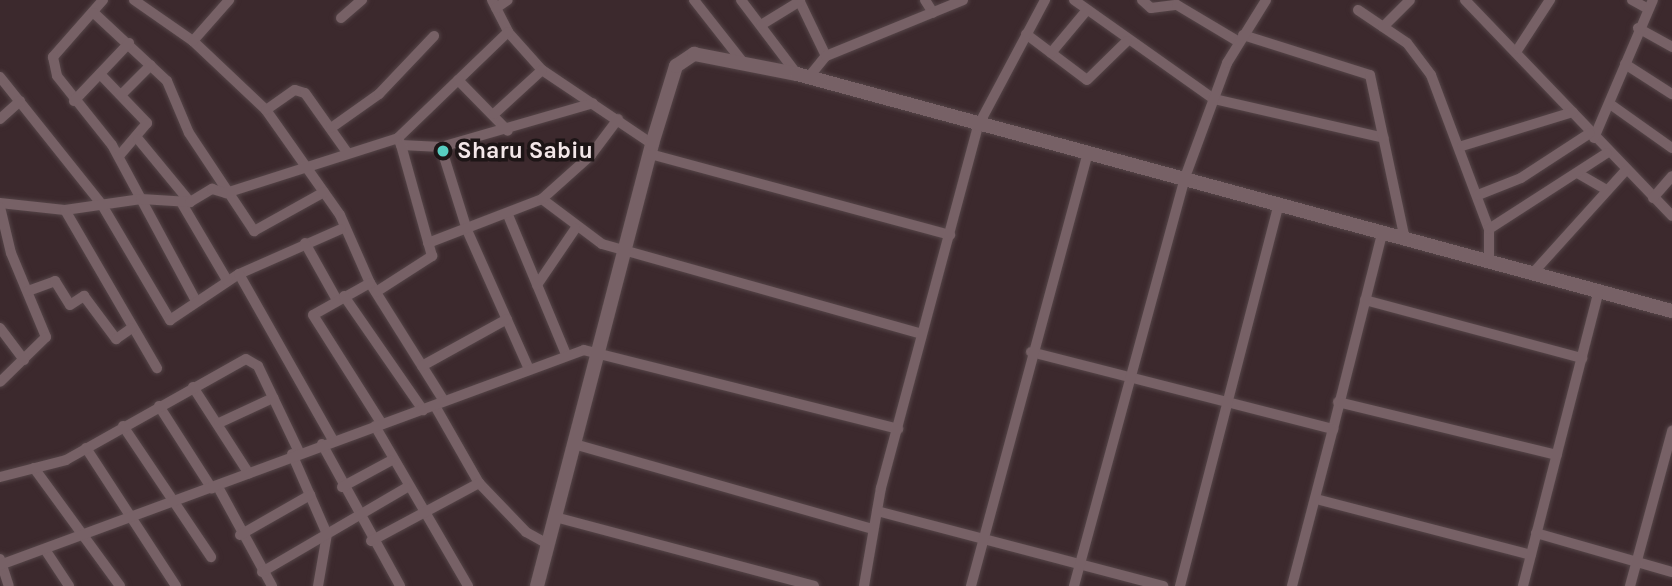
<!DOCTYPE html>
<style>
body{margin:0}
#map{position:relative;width:1672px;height:586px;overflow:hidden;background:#3c292d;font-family:Karla,sans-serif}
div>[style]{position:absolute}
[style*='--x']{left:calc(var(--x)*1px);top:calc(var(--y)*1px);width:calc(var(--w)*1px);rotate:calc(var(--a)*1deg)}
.roads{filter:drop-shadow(0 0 2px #554548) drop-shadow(0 0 2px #554548)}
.minor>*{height:10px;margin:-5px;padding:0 5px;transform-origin:5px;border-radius:5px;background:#776166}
.tertiary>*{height:14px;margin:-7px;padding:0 7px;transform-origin:7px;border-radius:7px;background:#776166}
.dots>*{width:19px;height:19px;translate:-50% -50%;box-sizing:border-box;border:4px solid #1d1516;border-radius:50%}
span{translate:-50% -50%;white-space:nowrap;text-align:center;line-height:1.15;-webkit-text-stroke:7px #1d1516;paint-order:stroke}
.poi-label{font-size:23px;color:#f4e7e9;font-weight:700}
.left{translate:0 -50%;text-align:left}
</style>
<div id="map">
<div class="roads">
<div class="minor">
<div style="--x:103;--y:0;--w:76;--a:131.3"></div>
<div style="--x:53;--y:57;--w:19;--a:78"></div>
<div style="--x:57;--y:76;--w:88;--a:51.4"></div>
<div style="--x:112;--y:145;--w:177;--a:61.7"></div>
<div style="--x:134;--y:0;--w:72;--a:34.8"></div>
<div style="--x:193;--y:41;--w:100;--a:43.4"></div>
<div style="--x:266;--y:110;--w:128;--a:54.8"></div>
<div style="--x:340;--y:215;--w:74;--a:66.2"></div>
<div style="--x:370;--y:283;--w:139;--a:57.9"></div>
<div style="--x:492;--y:0;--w:36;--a:63"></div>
<div style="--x:508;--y:32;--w:51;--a:48.2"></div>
<div style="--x:542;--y:70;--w:133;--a:33.9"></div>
<div style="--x:694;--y:0;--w:78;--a:51.8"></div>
<div style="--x:741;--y:0;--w:93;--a:52.9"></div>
<div style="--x:799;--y:0;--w:62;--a:64.3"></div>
<div style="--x:925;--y:0;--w:15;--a:58"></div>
<div style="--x:1074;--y:0;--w:171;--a:35.3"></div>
<div style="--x:1214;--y:99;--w:174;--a:12.9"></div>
<div style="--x:1142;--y:0;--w:12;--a:42"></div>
<div style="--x:1151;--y:8;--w:26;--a:-7"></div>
<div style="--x:1177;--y:5;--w:72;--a:30.8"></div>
<div style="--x:1465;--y:0;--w:299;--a:46.2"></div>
<div style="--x:1632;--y:0;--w:18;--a:29"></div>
<div style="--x:496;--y:8;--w:14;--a:-34"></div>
<div style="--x:1358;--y:10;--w:59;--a:34"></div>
<div style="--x:1407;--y:43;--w:40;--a:53"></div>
<div style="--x:1431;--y:75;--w:165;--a:69.4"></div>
<div style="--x:1489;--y:229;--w:34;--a:90"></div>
<div style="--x:94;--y:13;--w:100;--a:43"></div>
<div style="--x:167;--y:81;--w:56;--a:67.1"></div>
<div style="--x:189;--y:133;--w:118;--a:56.4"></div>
<div style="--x:254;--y:231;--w:80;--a:-29.1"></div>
<div style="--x:341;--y:18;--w:28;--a:-41"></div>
<div style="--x:761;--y:25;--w:46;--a:-31.6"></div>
<div style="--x:1383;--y:27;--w:38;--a:-45"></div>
<div style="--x:1638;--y:28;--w:39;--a:29"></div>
<div style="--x:508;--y:32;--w:153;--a:136.1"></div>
<div style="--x:398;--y:138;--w:8;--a:67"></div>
<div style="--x:401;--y:145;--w:40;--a:2.9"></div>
<div style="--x:441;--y:147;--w:158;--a:-16.1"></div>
<div style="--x:1026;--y:34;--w:76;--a:37"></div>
<div style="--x:1087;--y:80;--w:56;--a:-44.3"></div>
<div style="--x:1243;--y:35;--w:133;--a:17.5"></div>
<div style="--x:1370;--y:75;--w:169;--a:78"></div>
<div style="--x:193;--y:41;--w:55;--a:-48.7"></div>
<div style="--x:1518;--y:49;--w:59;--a:-56.9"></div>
<div style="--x:1051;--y:53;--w:56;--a:-50.1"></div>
<div style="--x:1625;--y:64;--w:56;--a:32.6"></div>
<div style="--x:100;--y:74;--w:68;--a:46.2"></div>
<div style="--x:147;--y:123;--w:43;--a:130.3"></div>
<div style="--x:0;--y:77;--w:164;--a:51.4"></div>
<div style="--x:102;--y:205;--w:134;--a:59.4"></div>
<div style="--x:170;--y:320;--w:83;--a:-33.7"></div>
<div style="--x:239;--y:274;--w:111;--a:-23.8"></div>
<div style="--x:808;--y:78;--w:28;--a:-51"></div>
<div style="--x:826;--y:56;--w:148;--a:-22.2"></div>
<div style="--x:458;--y:80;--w:71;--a:45.6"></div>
<div style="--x:121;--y:95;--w:42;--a:-45"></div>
<div style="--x:74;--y:101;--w:80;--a:-46.5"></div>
<div style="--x:1610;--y:104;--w:76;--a:35.4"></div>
<div style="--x:266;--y:110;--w:35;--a:-35"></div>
<div style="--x:295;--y:90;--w:10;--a:17"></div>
<div style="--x:305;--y:93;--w:71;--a:54.7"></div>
<div style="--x:494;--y:114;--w:65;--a:-42.5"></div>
<div style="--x:0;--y:119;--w:27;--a:-42"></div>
<div style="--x:331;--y:128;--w:59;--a:-35.3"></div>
<div style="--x:379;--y:94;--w:80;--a:-46.5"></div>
<div style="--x:1594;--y:138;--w:150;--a:-66.9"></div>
<div style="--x:138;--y:139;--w:82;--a:50.5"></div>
<div style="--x:1462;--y:146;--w:116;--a:-17"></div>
<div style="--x:441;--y:147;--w:87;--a:72.6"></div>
<div style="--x:467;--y:230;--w:150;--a:66"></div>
<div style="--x:650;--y:154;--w:311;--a:15.1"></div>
<div style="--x:1579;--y:174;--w:32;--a:30"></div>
<div style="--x:1478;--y:195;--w:46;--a:-21.6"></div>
<div style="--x:1521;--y:178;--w:82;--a:-33.1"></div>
<div style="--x:1653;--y:198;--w:29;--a:-49"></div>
<div style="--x:542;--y:199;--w:75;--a:36.9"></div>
<div style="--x:602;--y:244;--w:332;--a:15.7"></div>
<div style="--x:181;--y:202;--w:91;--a:59.5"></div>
<div style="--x:0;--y:203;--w:65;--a:6.1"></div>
<div style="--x:65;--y:210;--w:77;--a:-8.2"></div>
<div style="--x:141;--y:199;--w:49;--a:3.5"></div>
<div style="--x:190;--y:202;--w:26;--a:-31"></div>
<div style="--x:212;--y:189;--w:15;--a:16"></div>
<div style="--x:226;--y:193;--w:181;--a:-17.7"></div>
<div style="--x:0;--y:207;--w:47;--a:76.6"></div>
<div style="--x:11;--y:253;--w:91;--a:67.4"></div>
<div style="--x:46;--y:337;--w:64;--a:135.6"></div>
<div style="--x:65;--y:210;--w:183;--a:59.8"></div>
<div style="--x:508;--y:215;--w:151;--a:67.4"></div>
<div style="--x:1489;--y:229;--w:140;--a:-32.8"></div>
<div style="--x:305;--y:243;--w:65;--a:60.7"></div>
<div style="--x:428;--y:243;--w:122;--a:-21.1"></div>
<div style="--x:542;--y:199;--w:66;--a:-41.9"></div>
<div style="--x:591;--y:155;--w:45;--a:-53.1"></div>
<div style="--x:239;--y:274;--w:191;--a:60.5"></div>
<div style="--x:1532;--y:274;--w:139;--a:-47.9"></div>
<div style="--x:370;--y:283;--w:65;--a:150.7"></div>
<div style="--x:313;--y:315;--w:129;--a:57.7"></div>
<div style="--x:537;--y:285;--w:68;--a:-55.8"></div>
<div style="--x:28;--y:291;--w:29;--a:-20"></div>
<div style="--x:55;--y:281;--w:28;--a:58"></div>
<div style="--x:70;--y:305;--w:17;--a:-33"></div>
<div style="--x:84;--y:296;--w:54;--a:53.3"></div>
<div style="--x:116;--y:339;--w:19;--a:-35"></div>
<div style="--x:376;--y:292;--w:67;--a:-32.7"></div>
<div style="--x:432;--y:256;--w:115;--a:-105.6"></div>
<div style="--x:344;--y:296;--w:139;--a:55.3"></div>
<div style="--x:1365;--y:300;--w:225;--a:15"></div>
<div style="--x:0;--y:328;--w:40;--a:53"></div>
<div style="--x:1031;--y:352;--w:312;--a:14.3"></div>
<div style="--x:1333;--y:429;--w:201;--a:-75.9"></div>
<div style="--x:422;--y:366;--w:97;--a:-28.9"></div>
<div style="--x:193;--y:387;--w:103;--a:57.2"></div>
<div style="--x:1338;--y:402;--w:225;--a:13.6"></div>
<div style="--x:159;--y:406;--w:98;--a:57.4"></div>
<div style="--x:435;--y:406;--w:89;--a:60.3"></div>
<div style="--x:479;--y:483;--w:68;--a:46.2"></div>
<div style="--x:526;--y:532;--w:25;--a:29"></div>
<div style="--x:219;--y:423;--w:60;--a:-24.8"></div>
<div style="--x:123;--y:426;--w:158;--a:56.1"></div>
<div style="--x:375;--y:426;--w:185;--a:59.8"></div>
<div style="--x:322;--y:444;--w:162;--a:61.2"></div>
<div style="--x:574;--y:444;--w:310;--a:15.9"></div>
<div style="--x:86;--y:448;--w:165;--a:56.9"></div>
<div style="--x:292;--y:454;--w:87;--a:66.4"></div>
<div style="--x:327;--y:534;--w:53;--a:99.8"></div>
<div style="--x:34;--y:468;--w:146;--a:53.9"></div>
<div style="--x:0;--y:477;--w:68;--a:-14.4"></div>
<div style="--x:66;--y:460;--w:206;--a:-29.3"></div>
<div style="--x:246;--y:359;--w:14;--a:30"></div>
<div style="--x:258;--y:366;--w:95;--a:64.5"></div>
<div style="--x:218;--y:487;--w:113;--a:61.4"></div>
<div style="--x:342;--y:487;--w:55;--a:-28.4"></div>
<div style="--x:1316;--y:499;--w:222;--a:14.6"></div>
<div style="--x:877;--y:511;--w:296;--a:14.7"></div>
<div style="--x:555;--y:517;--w:268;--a:14.9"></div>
<div style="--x:1536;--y:533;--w:141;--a:16"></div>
<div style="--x:240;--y:535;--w:81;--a:-29.7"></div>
<div style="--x:371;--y:541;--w:123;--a:-28.2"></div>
<div style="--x:46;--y:551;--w:42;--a:56.7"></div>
<div style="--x:0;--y:559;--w:28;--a:72"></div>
<div style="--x:0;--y:565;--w:622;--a:-20.21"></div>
<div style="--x:584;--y:350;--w:324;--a:14.1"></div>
<div style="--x:262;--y:572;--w:167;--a:-30.3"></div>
<div style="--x:864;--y:586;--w:99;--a:-80.2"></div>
<div style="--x:881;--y:488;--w:375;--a:-75"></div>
<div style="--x:978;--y:126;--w:143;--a:-62"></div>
<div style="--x:971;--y:586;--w:445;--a:-74.9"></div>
<div style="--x:1074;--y:586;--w:421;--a:-74.8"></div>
<div style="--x:1184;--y:180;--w:125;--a:-69.8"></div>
<div style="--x:1227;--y:63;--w:74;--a:-58.2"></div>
<div style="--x:1180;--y:586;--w:392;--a:-75.5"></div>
<div style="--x:1292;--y:586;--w:162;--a:-75.4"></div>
<div style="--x:1523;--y:586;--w:305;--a:-75.6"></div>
<div style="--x:1630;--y:586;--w:161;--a:-74.8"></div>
</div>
<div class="tertiary">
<div style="--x:537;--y:586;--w:457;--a:-75.4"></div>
<div style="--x:652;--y:144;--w:82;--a:-72.9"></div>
<div style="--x:676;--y:66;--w:22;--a:-34"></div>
<div style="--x:694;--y:54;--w:105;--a:11"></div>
<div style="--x:797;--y:74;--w:907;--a:15.16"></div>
</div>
</div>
<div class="dots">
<div style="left:443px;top:151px;background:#57cec1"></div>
</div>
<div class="poi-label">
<span class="left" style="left:457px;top:151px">Sharu Sabiu</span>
</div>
</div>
